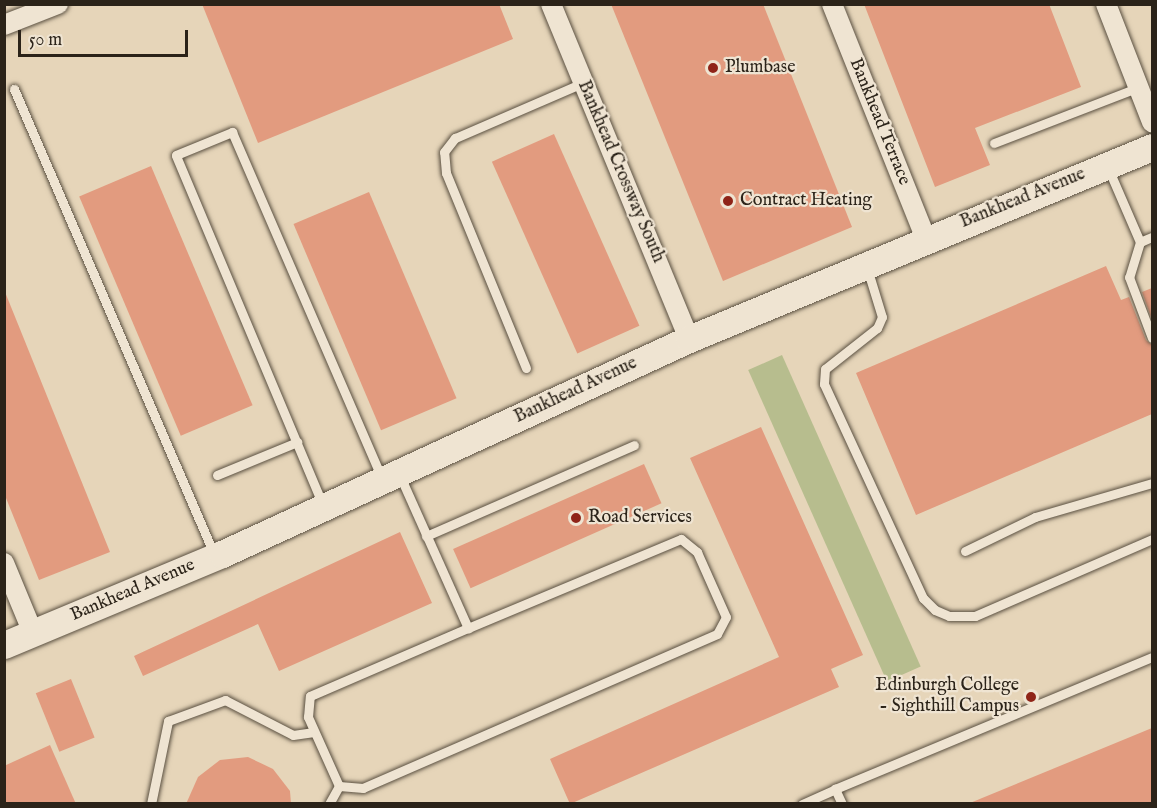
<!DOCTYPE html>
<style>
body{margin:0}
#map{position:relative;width:1157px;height:808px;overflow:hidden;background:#e6d5b9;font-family:"IM FELL English",serif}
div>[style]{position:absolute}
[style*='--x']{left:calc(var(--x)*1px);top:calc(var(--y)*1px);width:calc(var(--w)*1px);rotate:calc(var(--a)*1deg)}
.green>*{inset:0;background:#b7bd8e;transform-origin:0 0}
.building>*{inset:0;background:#e29b7f;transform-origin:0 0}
.roads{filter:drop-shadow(0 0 2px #5a5041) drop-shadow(0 0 2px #5a5041)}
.lane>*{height:9px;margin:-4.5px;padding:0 4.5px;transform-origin:4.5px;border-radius:4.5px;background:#efe4d2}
.street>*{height:20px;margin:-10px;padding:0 10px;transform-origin:10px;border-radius:10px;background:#efe4d2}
.secondary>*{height:27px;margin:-13.5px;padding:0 13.5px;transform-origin:13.5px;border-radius:13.5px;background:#efe4d2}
.dots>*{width:16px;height:16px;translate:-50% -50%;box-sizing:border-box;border:3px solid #efe4d2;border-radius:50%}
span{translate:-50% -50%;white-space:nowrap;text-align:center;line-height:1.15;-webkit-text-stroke:4.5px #efe4d2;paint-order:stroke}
.poi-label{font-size:18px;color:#2b2319}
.left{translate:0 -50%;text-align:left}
.right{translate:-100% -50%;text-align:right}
.street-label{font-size:18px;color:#2b2319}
.frame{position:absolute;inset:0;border:6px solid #2b2319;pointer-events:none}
.scale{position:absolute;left:18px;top:30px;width:170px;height:27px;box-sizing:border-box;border:3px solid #2b2319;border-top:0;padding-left:8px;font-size:18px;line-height:21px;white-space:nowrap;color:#2b2319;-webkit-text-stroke:4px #efe4d2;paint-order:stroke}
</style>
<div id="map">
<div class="green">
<div style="left:782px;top:355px;width:341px;height:37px;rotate:66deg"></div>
</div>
<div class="building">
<div style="clip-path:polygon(202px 4px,499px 4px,513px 39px,258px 143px)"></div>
<div style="clip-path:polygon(611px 4px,763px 4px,852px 227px,723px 281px)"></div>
<div style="clip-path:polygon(864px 4px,1049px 4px,1081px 87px,975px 128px,990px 165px,935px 187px)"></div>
<div style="left:554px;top:134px;width:210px;height:68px;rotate:66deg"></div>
<div style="left:151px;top:166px;width:260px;height:78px;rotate:67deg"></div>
<div style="left:369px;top:192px;width:224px;height:82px;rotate:67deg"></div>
<div style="clip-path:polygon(1106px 266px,1121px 300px,1129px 297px,1146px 340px,1152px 345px,1152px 414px,916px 515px,856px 373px)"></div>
<div style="clip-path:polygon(1152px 288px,1152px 320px,1142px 292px)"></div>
<div style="clip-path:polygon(5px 292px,110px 552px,39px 580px,4px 493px)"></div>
<div style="clip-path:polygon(761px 427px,863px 655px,831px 669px,839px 687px,570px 804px,550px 759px,779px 657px,690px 458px)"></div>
<div style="left:644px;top:464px;width:43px;height:209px;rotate:66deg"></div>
<div style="clip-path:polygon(400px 532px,432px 603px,279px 671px,258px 624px,143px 676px,134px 656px)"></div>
<div style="left:71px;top:679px;width:63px;height:38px;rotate:68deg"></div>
<div style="clip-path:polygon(1152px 728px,1152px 804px,970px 804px,970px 803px)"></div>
<div style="clip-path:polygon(50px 745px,76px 804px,4px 804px,4px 766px)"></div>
<div style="clip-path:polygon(248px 757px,273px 769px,290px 791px,291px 804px,186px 804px,198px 777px,220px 760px)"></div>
</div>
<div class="roads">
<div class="lane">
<div style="--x:14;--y:89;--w:506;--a:66.73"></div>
<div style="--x:994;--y:143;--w:155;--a:-21.1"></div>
<div style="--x:1108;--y:168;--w:81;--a:66.6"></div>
<div style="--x:1140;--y:242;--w:37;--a:107"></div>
<div style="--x:1129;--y:277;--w:65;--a:69.3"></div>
<div style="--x:1140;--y:242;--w:13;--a:-23"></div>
<div style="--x:867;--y:268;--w:51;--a:73"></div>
<div style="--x:882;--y:317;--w:12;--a:114"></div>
<div style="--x:877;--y:328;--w:66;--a:141.7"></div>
<div style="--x:825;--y:369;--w:15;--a:94"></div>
<div style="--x:824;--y:384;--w:236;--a:65.2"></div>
<div style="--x:923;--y:598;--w:17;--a:45"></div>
<div style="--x:935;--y:610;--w:15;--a:23"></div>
<div style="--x:949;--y:616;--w:26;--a:0"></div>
<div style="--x:975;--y:616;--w:193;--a:-23.5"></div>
<div style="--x:526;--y:368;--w:211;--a:-112.3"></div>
<div style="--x:446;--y:173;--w:21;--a:-95"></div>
<div style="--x:444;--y:152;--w:18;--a:-52"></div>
<div style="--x:455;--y:138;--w:139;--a:-23.3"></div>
<div style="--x:217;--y:475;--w:87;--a:-22.4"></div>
<div style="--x:400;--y:476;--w:167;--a:65.9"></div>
<div style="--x:468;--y:628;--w:231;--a:-22.7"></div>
<div style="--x:681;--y:539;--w:21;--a:39"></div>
<div style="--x:697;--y:552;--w:71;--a:66"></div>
<div style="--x:726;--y:617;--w:19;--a:118"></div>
<div style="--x:717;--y:634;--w:386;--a:156.5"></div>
<div style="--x:363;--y:788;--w:24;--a:-175"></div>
<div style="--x:339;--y:786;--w:76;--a:-114.2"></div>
<div style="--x:308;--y:717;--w:21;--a:-85"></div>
<div style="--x:310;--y:696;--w:172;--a:-23.3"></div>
<div style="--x:322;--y:503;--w:377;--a:-112.8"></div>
<div style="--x:176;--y:155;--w:61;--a:-22.3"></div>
<div style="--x:232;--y:132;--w:376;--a:66.6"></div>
<div style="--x:426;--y:536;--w:227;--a:-23.6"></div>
<div style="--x:965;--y:551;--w:78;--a:-25.9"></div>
<div style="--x:1035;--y:517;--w:122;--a:-16.2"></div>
<div style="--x:151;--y:804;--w:85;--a:-78.4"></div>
<div style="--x:168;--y:721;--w:61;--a:-20.2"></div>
<div style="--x:225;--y:700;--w:76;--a:27.2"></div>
<div style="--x:293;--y:735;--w:21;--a:-8"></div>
<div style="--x:329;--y:804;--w:21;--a:-61"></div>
<div style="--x:802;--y:804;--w:36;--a:-24"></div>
<div style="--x:842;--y:804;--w:17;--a:-115"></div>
<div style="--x:835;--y:789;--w:343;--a:-22.6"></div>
</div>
<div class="street">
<div style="--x:551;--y:4;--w:362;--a:67.6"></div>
<div style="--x:832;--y:4;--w:253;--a:68.2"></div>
<div style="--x:1106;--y:4;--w:127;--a:68.7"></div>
<div style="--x:4;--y:25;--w:58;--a:-21.3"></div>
<div style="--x:4;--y:563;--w:76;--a:67.5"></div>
</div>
<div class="secondary">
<div style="--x:4;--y:645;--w:236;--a:-22.7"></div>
<div style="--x:222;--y:554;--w:514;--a:-24.72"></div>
<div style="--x:689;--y:339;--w:501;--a:-22.52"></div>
</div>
</div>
<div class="dots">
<div style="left:713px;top:68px;background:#8f2418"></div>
<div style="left:728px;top:201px;background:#8f2418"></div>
<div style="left:576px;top:518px;background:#8f2418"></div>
<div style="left:1031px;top:697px;background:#8f2418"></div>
</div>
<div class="poi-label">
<span class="left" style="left:725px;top:68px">Plumbase</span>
<span class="left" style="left:740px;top:201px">Contract Heating</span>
<span class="left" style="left:588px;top:518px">Road Services</span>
<span class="right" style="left:1019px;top:697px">Edinburgh College<br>- Sighthill Campus</span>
</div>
<div class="street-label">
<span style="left:879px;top:122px;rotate:68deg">Bankhead Terrace</span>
<span style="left:620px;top:172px;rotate:67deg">Bankhead Crossway South</span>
<span style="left:1023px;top:199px;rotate:-22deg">Bankhead Avenue</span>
<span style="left:576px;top:391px;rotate:-25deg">Bankhead Avenue</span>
<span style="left:133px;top:591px;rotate:-23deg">Bankhead Avenue</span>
</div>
<div class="frame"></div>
<div class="scale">50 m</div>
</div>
